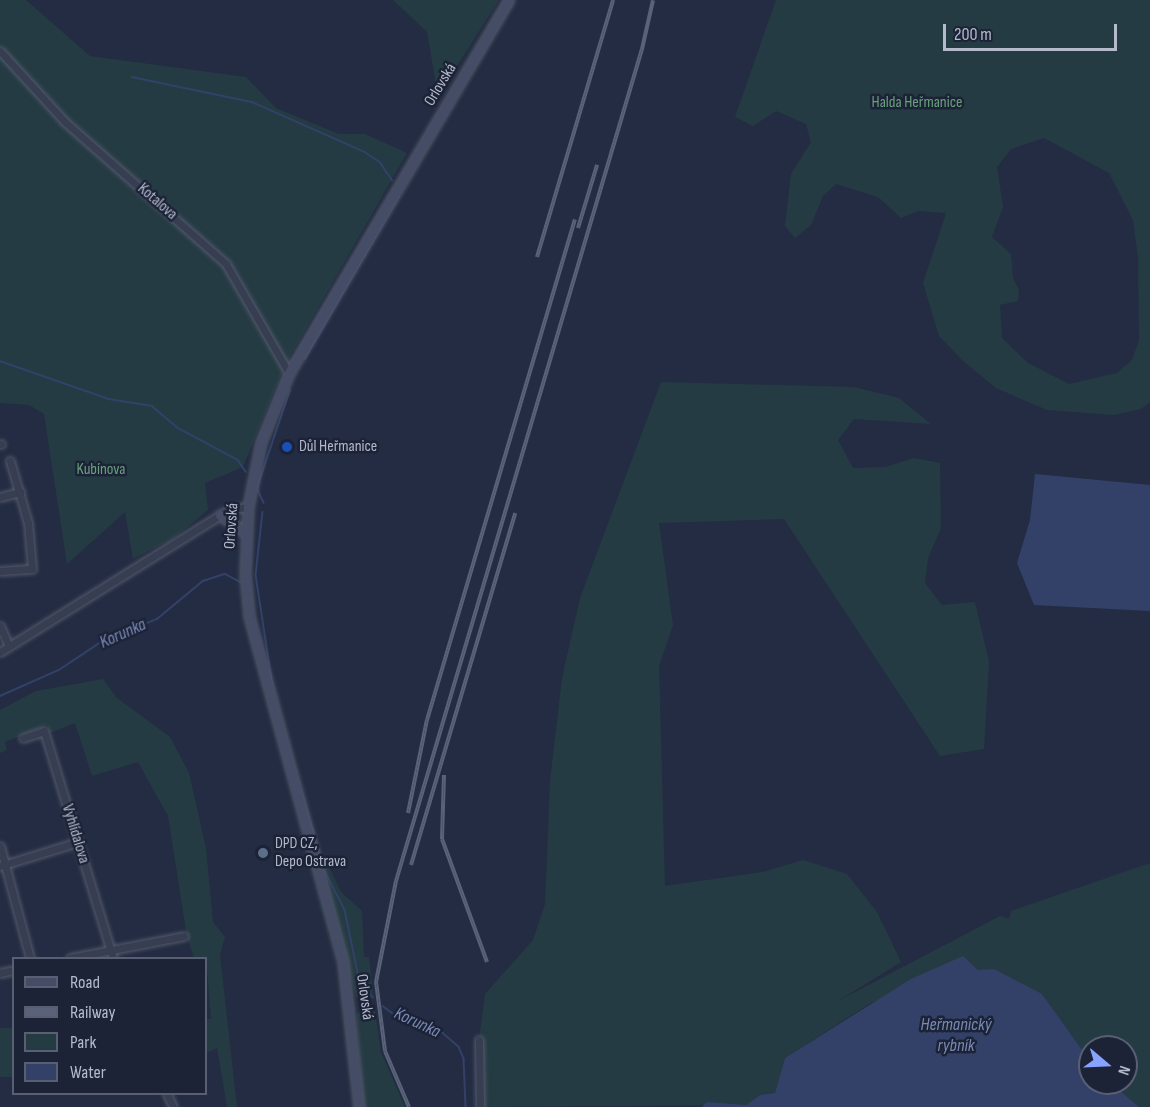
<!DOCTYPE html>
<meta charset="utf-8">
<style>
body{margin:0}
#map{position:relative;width:1150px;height:1107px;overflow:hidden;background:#232c42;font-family:"Sofia Sans Condensed",sans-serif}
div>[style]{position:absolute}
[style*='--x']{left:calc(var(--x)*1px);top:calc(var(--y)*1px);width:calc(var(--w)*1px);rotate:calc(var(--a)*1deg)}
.green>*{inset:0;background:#253b43;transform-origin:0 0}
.water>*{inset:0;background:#334169}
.stream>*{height:1.5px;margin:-0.75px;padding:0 0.75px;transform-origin:0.75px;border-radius:0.75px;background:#334169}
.roads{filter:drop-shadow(0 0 2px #52596c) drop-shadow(0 0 2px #52596c)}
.minor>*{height:7px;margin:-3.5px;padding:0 3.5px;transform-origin:3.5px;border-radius:3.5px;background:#373e52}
.secondary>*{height:9px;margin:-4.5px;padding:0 4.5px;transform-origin:4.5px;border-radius:4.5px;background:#454c65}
.rail>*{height:4px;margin-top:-2px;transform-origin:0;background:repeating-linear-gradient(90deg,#1c2337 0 4.5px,#596279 0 9px);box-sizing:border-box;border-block:2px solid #596279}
.dots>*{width:16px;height:16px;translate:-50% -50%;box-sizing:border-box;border:3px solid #1c2337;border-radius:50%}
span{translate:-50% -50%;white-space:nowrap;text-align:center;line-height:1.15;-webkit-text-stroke:5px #1c2337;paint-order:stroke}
.street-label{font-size:16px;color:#b4bacc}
.park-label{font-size:16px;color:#69a07d}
.poi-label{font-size:16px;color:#b4bacc}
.left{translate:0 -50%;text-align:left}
.water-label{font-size:18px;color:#798ab6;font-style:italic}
.legend{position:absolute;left:12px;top:957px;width:195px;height:138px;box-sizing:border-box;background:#1c2337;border:2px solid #595f73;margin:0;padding:8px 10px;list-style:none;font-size:18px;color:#b4bacc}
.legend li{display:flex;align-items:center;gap:12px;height:30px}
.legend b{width:30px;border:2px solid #595f73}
.north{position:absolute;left:1078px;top:1035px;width:60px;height:60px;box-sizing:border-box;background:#1c2337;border:2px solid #595f73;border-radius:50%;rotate:109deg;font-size:16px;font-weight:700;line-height:24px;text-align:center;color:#b4bacc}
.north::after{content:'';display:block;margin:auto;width:21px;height:27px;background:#86a3ff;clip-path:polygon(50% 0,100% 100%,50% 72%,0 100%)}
.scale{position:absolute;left:943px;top:24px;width:174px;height:27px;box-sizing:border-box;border:3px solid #b4bacc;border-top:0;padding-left:8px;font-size:18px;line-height:21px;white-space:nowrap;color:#b4bacc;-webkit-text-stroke:4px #1c2337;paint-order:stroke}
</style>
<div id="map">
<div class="green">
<div style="clip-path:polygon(0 0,26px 0,90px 56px,246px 77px,276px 108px,339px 134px,365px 134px,407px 153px,285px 365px,243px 467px,205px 483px,208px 510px,174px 538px,133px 559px,125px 512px,67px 564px,44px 414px,29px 405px,0 403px)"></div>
<div style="clip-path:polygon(393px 0,499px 0,438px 96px,427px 32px)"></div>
<div style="clip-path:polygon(evenodd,776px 0,1150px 0,1150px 402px,1141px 409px,1114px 415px,1047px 410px,996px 388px,963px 361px,939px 336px,923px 283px,946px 213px,918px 211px,901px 218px,878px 197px,836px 184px,823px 196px,811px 225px,795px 238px,785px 226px,791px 174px,811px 142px,806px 124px,776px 111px,753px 126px,735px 117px,776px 0,1044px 138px,1109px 173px,1133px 220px,1138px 258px,1139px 340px,1132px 360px,1117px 373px,1069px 384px,1028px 363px,1002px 338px,1000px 305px,1018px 301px,1019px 290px,1013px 278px,1011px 254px,992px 237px,1003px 207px,997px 167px,1011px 149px,1044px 138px)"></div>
<div style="clip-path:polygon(661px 382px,854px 387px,899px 398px,931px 424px,854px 419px,838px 440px,853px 468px,885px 467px,914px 458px,940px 463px,941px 528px,928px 558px,925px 583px,942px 605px,975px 602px,989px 662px,984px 749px,940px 756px,784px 519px,659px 523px,673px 625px,659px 666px,665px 886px,763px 872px,803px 860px,847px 874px,877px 912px,901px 962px,838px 1001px,1000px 916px,1009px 919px,1011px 911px,1150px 863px,1150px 1107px,1139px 1107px,1111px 1083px,1126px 1083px,1126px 1047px,1090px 1047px,1090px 1061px,1042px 994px,978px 970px,966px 959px,869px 1004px,785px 1058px,775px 1093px,760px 1095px,746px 1105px,480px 1107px,479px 1040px,485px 994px,533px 940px,545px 904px,550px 781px,562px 678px,580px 598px)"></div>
<div style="clip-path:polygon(103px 679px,117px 698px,170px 737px,189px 773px,206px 848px,213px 922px,225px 937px,220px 955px,237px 1107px,227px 1107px,217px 1048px,206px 1053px,206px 1019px,211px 1019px,206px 958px,194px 958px,187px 937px,168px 816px,138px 762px,92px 776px,75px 723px,50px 733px,47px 725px,5px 742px,7px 750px,0 753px,0 710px,36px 691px)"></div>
<div style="clip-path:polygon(318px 861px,326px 861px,341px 892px,362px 911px,364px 957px,369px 957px,373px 995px,356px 997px)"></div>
<div style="clip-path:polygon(374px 1006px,381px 1052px,405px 1107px,364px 1107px,356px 1014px)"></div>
<div style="left:0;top:1028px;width:13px;height:49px"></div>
</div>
<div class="water">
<div style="clip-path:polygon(1035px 474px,1150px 485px,1150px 611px,1034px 605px,1017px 563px,1030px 520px)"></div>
<div style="clip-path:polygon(963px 956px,978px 970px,994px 969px,1042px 994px,1090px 1061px,1090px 1083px,1111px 1083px,1139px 1107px,702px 1107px,707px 1102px,746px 1105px,760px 1095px,775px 1093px,785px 1058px,911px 979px)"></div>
</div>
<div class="stream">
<div style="--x:132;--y:77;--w:123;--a:11.8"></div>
<div style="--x:252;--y:102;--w:124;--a:23.9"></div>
<div style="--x:365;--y:152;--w:18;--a:34"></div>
<div style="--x:380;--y:162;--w:22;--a:56"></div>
<div style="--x:305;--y:359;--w:188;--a:-60"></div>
<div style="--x:0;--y:361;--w:115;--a:19.2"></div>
<div style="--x:109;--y:399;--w:44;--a:9.2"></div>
<div style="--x:152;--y:406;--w:34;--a:40"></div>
<div style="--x:178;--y:428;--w:68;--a:28.1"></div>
<div style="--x:238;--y:460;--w:14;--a:56"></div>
<div style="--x:257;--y:488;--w:103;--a:-71.4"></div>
<div style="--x:258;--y:490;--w:14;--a:65"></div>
<div style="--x:263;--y:512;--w:63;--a:96.3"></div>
<div style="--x:256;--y:575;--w:112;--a:81.3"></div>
<div style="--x:0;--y:696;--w:64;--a:-23.8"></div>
<div style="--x:59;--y:670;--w:50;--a:-33.7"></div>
<div style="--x:101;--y:642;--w:61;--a:-22.3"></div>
<div style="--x:157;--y:619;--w:60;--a:-39.6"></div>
<div style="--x:203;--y:581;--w:23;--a:-18"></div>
<div style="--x:225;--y:574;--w:18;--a:27"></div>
<div style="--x:294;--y:765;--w:113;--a:73.5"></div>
<div style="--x:326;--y:873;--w:42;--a:62.8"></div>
<div style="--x:345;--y:910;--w:79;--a:78.3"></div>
<div style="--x:361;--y:987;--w:16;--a:40"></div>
<div style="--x:383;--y:1006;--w:21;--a:37"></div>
<div style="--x:400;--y:1019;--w:45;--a:18"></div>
<div style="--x:443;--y:1033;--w:21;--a:41"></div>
<div style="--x:459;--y:1047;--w:13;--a:67"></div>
<div style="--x:464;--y:1059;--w:48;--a:87.6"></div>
</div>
<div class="roads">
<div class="minor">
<div style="--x:0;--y:51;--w:96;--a:47.5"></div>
<div style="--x:65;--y:122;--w:215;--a:41.4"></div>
<div style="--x:226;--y:264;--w:126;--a:60"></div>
<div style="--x:0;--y:444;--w:1;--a:0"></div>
<div style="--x:0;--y:497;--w:21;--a:-14"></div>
<div style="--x:0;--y:571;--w:32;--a:-4"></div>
<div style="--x:32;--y:569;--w:46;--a:-95"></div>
<div style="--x:28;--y:523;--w:65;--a:-106.2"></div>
<div style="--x:0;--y:626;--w:22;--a:66"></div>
<div style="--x:0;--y:652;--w:271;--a:-31.9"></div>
<div style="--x:230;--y:509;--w:18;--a:-6"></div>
<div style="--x:23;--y:738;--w:22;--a:-18"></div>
<div style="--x:44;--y:731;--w:237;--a:73.1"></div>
<div style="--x:0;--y:846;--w:116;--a:75"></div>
<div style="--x:0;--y:866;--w:82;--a:-17.1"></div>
<div style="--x:70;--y:958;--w:116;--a:-10.9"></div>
<div style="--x:0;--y:973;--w:14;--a:-12"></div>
<div style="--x:479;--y:1040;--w:67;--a:89.1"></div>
<div style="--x:167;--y:1094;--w:14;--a:65"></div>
</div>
<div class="secondary">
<div style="--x:220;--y:515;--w:32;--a:35"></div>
<div style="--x:359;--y:1107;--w:146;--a:-96.3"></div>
<div style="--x:343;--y:962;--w:360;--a:-105.2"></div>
<div style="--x:249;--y:615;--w:41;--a:-95.6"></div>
<div style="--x:245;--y:574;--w:67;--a:-87.4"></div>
<div style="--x:248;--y:507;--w:66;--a:-78.7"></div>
<div style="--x:261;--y:442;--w:74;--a:-67.9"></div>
<div style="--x:289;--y:373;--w:433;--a:-59.5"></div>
</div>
</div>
<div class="rail">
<div style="--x:578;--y:228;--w:66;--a:-73.2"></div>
<div style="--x:537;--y:257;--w:268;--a:-73.5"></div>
<div style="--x:444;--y:775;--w:64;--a:91.8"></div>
<div style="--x:442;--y:839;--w:131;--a:69.9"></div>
<div style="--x:408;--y:813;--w:95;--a:-78.5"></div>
<div style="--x:427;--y:720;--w:522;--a:-73.54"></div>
<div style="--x:411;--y:865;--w:367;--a:-73.5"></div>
<div style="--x:409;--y:1107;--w:61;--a:-113.2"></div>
<div style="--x:385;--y:1051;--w:70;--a:-97.4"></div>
<div style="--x:376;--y:982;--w:103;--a:-78.8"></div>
<div style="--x:396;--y:881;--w:868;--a:-73.53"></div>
<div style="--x:642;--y:49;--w:50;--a:-77.3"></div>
</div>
<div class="dots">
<div style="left:287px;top:447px;background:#1a4fb4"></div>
<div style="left:263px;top:853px;background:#5c6f8a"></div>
</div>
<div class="street-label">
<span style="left:441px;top:85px;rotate:-59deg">Orlovská</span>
<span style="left:157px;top:202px;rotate:41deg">Kotalova</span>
<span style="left:232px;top:526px;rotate:-86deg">Orlovská</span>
<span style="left:75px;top:834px;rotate:73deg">Vyhlídalova</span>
<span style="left:364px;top:997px;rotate:82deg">Orlovská</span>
</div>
<div class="park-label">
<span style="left:917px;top:103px">Halda Heřmanice</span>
<span style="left:101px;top:470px">Kubínova</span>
</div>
<div class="poi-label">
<span class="left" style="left:299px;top:447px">Důl Heřmanice</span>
<span class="left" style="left:275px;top:853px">DPD CZ,<br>Depo Ostrava</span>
</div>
<div class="water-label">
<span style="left:123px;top:634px;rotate:-24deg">Korunka</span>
<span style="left:417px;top:1023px;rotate:25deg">Korunka</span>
<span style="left:956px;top:1036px">Heřmanický<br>rybník</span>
</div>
<ul class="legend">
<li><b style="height:8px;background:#454c65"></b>Road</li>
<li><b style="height:8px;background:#596279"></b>Railway</li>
<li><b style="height:16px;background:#253b43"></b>Park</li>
<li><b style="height:16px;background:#334169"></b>Water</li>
</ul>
<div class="north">N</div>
<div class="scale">200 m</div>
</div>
